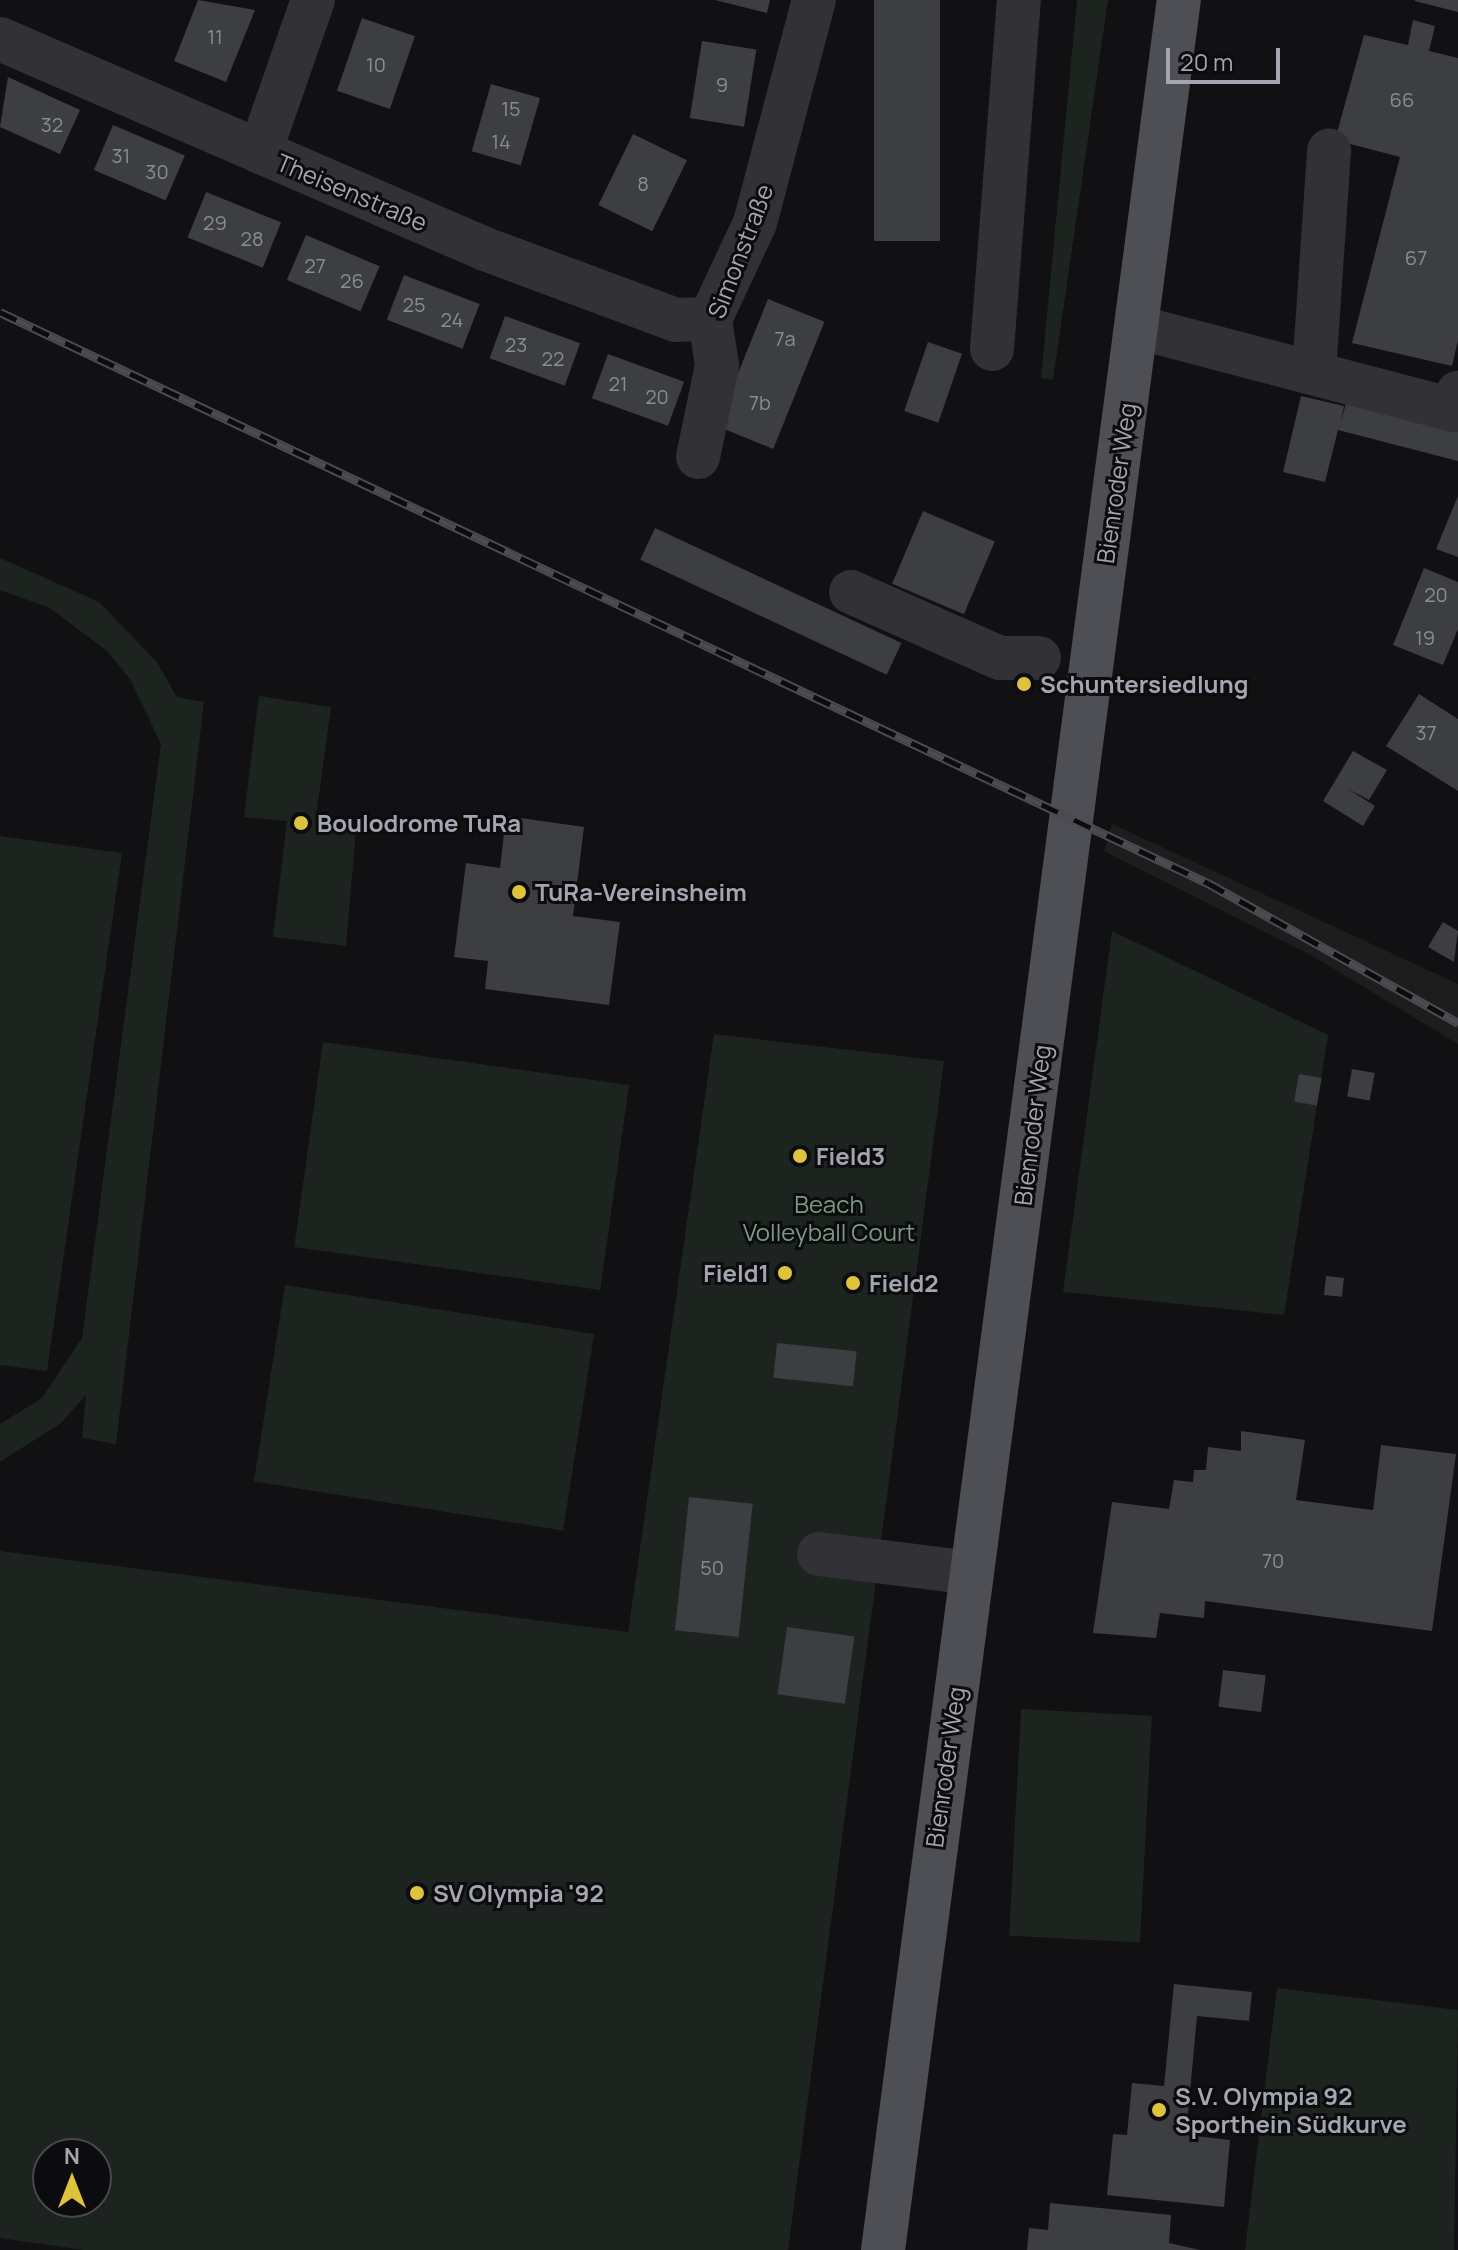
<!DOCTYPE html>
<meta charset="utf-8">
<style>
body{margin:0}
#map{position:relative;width:1458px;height:2250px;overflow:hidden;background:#111012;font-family:Manrope,sans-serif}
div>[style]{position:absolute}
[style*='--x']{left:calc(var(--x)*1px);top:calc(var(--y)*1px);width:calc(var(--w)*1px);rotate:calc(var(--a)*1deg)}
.built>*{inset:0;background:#1d1d1e}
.green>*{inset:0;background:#1d241f;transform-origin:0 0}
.building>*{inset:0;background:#3d3e42;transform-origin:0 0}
.minor>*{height:44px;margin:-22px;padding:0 22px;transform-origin:22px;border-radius:22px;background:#323236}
.major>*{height:44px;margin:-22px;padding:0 22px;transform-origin:22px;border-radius:22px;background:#4e4e55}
.rail>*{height:9px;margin-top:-4.5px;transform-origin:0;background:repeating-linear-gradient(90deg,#0c0b0d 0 18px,#4b4b51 0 36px);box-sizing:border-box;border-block:2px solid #4b4b51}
.dots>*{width:22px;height:22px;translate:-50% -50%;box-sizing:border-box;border:4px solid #0c0b0d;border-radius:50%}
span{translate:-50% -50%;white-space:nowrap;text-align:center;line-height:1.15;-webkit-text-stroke:6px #0c0b0d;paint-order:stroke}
.number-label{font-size:20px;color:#8a8b95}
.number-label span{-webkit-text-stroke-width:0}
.street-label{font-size:24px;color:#a3a5b1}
.poi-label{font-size:24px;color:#a3a5b1;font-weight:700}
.left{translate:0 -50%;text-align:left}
.right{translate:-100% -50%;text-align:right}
.park-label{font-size:24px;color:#7c9a83}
.north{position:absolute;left:32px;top:2138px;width:80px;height:80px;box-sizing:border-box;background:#0c0b0d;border:2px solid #48494f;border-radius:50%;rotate:0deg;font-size:22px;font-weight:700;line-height:32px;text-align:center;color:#a3a5b1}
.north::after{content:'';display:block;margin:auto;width:28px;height:36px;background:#dec33c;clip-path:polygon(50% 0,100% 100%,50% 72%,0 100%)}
.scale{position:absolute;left:1166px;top:48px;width:114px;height:36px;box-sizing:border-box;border:4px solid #a3a5b1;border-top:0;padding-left:10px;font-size:24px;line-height:28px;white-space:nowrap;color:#a3a5b1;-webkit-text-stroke:6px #0c0b0d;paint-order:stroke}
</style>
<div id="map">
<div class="built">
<div style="clip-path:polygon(1112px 824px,1458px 984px,1458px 1044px,1314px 957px,1104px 851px)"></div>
</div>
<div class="green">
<div style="clip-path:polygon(1077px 0,1108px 0,1053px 380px,1041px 378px)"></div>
<div style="clip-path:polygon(0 558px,99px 602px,156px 661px,177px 697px,204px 702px,116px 1444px,82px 1438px,86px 1395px,61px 1423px,0 1462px,0 1424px,42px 1398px,82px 1338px,161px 744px,130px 679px,107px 651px,50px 608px,0 590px)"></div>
<div style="clip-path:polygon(259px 696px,331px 707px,315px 824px,356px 830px,346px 946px,273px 937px,287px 821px,244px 817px)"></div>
<div style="clip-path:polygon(0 836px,122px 853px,47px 1371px,0 1365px)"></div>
<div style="clip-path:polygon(1112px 931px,1328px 1035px,1284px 1315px,1063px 1292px)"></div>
<div style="clip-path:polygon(evenodd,714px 1034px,944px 1061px,788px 2250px,84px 2250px,0 2238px,0 1551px,628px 1632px,714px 1034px,48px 2154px,96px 2154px,96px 2202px,48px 2202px,48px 2154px)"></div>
<div style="left:323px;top:1042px;width:309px;height:207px;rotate:8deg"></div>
<div style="left:285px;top:1285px;width:313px;height:199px;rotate:9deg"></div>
<div style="left:1021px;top:1709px;width:131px;height:227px;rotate:3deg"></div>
<div style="clip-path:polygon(1277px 1988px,1458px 2010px,1454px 2250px,1245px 2250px)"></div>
</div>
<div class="building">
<div style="clip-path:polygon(198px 0,255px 10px,226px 82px,174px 61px)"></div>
<div style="clip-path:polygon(715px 0,770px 0,767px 13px)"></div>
<div style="left:874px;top:0;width:66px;height:241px"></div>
<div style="clip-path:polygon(1415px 0,1458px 0,1458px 12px,1415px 1px)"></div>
<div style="left:362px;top:18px;width:56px;height:77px;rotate:19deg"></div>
<div style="clip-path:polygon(1413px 20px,1435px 26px,1429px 51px,1458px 58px,1458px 340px,1452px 366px,1352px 343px,1400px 157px,1335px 140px,1364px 35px,1408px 45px)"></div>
<div style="left:702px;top:41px;width:55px;height:78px;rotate:9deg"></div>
<div style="clip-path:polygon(8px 77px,80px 110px,60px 154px,0 127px)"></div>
<div style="left:491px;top:84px;width:51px;height:70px;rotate:16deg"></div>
<div style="left:113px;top:125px;width:78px;height:49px;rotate:23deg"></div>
<div style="left:633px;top:134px;width:60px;height:79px;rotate:26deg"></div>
<div style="left:206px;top:192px;width:81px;height:49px;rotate:22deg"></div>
<div style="left:306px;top:235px;width:80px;height:49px;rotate:23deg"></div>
<div style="left:404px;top:275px;width:81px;height:48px;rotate:21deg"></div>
<div style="left:768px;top:299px;width:61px;height:137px;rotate:22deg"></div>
<div style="left:505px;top:316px;width:80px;height:45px;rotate:20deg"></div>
<div style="left:928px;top:342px;width:36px;height:73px;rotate:19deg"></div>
<div style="left:608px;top:354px;width:81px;height:47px;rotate:20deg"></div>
<div style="clip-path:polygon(1301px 396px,1344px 406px,1341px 422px,1347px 399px,1458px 428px,1458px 461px,1338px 430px,1325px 482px,1283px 472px)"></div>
<div style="clip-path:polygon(1458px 496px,1458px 557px,1436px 549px)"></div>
<div style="left:923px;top:511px;width:78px;height:79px;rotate:23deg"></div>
<div style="left:655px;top:528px;width:272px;height:35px;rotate:25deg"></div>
<div style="clip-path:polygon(1424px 568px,1458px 582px,1458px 629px,1443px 665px,1393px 645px)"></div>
<div style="clip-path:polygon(1419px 694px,1458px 719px,1458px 791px,1386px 746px)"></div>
<div style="clip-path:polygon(1353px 751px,1387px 770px,1369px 800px,1348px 789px,1375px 806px,1363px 826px,1323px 801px)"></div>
<div style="clip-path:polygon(506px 816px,584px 827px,573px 916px,620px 922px,609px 1005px,485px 989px,488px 961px,454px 957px,466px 863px,500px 868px)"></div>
<div style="clip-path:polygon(1443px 922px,1458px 931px,1454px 962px,1428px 947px)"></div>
<div style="left:1352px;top:1069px;width:23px;height:28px;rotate:10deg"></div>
<div style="left:1299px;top:1074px;width:23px;height:28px;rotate:10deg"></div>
<div style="left:1326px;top:1276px;width:18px;height:19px;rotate:6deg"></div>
<div style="left:777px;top:1343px;width:80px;height:35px;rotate:6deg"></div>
<div style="clip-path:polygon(1241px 1431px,1305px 1440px,1296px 1500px,1373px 1510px,1381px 1445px,1456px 1454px,1432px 1631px,1205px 1601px,1204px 1618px,1160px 1613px,1156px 1638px,1093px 1633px,1112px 1502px,1169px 1509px,1174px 1480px,1193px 1482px,1194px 1470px,1206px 1470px,1208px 1447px,1241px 1451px)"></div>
<div style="left:689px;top:1497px;width:64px;height:134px;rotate:6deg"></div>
<div style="left:787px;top:1627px;width:68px;height:68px;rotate:8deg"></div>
<div style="left:1223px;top:1670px;width:43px;height:37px;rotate:7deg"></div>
<div style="clip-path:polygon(1174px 1984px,1252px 1992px,1249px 2021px,1197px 2016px,1186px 2135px,1230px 2140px,1224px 2207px,1107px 2195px,1113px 2134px,1127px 2135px,1132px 2083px,1164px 2086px)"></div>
<div style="clip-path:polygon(1050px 2203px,1171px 2215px,1169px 2243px,1200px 2250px,1027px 2250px,1029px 2228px,1048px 2230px)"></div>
</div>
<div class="minor">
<div style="--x:0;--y:39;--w:529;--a:23.41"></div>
<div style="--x:485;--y:249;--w:204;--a:20.4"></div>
<div style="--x:676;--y:320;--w:34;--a:-2"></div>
<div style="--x:260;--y:152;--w:161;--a:-70.8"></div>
<div style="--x:1137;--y:327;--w:327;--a:14.7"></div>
<div style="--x:1453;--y:410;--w:18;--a:-74"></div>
<div style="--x:992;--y:349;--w:350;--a:-85.6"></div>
<div style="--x:1314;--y:372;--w:222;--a:-86.1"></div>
<div style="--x:698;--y:457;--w:94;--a:-78.3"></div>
<div style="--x:717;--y:365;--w:47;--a:-98.7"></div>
<div style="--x:710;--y:319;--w:106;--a:-64.9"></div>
<div style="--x:755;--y:223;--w:231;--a:-75.2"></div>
<div style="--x:851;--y:592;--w:163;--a:23.9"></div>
<div style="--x:1000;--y:658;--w:39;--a:0"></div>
<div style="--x:819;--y:1554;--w:154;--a:7.1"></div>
</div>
<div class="major">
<div style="--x:883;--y:2250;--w:2269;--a:-82.51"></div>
</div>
<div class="rail">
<div style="--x:0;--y:312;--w:1336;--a:25.3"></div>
<div style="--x:1208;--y:883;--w:287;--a:29.2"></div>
</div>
<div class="dots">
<div style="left:1024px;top:684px;background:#dec33c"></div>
<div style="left:301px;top:823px;background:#dec33c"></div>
<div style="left:519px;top:892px;background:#dec33c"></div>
<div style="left:800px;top:1156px;background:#dec33c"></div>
<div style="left:785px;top:1273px;background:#dec33c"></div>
<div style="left:853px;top:1283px;background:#dec33c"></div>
<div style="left:417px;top:1893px;background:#dec33c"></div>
<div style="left:1159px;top:2110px;background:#dec33c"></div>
</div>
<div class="number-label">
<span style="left:215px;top:36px">11</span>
<span style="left:376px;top:64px">10</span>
<span style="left:722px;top:84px">9</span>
<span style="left:1402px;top:99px">66</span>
<span style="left:511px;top:108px">15</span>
<span style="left:52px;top:124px">32</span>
<span style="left:501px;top:141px">14</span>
<span style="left:121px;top:155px">31</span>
<span style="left:157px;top:171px">30</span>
<span style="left:643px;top:183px">8</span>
<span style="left:215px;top:222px">29</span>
<span style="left:252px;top:238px">28</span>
<span style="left:1416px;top:257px">67</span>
<span style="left:315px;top:265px">27</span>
<span style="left:352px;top:280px">26</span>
<span style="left:414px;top:304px">25</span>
<span style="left:452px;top:319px">24</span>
<span style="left:785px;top:338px">7a</span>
<span style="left:516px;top:344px">23</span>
<span style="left:553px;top:358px">22</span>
<span style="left:618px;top:383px">21</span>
<span style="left:657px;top:396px">20</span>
<span style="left:760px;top:402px">7b</span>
<span style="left:1436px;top:594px">20</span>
<span style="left:1425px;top:637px">19</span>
<span style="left:1426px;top:732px">37</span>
<span style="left:1273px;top:1560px">70</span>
<span style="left:712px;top:1567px">50</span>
</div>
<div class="street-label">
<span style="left:352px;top:192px;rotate:23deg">Theisenstraße</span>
<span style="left:740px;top:251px;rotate:-69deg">Simonstraße</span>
<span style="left:1116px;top:483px;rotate:-82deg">Bienroder Weg</span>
<span style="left:1032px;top:1125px;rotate:-83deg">Bienroder Weg</span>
<span style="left:945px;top:1767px;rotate:-82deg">Bienroder Weg</span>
</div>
<div class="poi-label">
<span class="left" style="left:1040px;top:684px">Schuntersiedlung</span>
<span class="left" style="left:317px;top:823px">Boulodrome TuRa</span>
<span class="left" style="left:535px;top:892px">TuRa-Vereinsheim</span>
<span class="left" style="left:816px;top:1156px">Field3</span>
<span class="right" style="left:769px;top:1273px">Field1</span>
<span class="left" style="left:869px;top:1283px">Field2</span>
<span class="left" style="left:433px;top:1893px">SV Olympia '92</span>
<span class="left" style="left:1175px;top:2110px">S.V. Olympia 92<br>Sporthein Südkurve</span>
</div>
<div class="park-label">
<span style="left:829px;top:1218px">Beach<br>Volleyball Court</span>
</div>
<div class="north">N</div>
<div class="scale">20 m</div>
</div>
